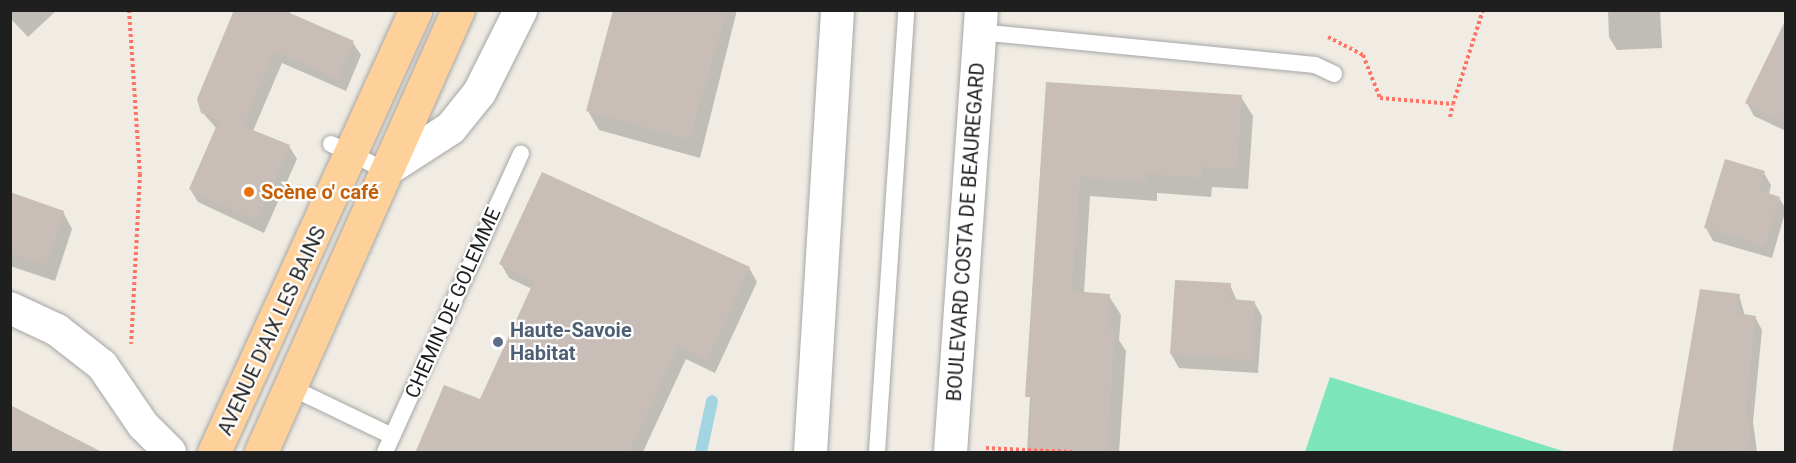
<!DOCTYPE html>
<meta charset="utf-8">
<style>
body{margin:0}
#map{position:relative;width:1796px;height:463px;overflow:hidden;background:#f0ece4;font-family:Roboto,sans-serif}
div>[style]{position:absolute}
[style*='--x']{left:calc(var(--x)*1px);top:calc(var(--y)*1px);width:calc(var(--w)*1px);rotate:calc(var(--a)*1deg)}
.pitch>*{inset:0;background:#7de5ba}
.shadow>*{inset:0;background:#0003}
.stream>*{height:12px;margin:-6px;padding:0 6px;transform-origin:6px;border-radius:6px;background:#a2d4e1}
.building>*{inset:0;background:#c8beb7}
.path>*{height:4px;margin-top:-2px;transform-origin:0;background:repeating-linear-gradient(90deg,#ff7266 0 3px,transparent 0 6px)}
.roads{filter:drop-shadow(0 0 2px #a6a6a6) drop-shadow(0 0 2px #a6a6a6)}
.service>*{height:16px;margin:-8px;padding:0 8px;transform-origin:8px;border-radius:8px;background:#fff}
.minor>*{height:32px;margin:-16px;padding:0 16px;transform-origin:16px;border-radius:16px;background:#fff}
.tertiary>*{height:33px;margin:-16.5px;padding:0 16.5px;transform-origin:16.5px;border-radius:16.5px;background:#fff}
.primary>*{height:33px;margin:-16.5px;padding:0 16.5px;transform-origin:16.5px;border-radius:16.5px;background:#ffd19a}
.dots>*{width:16px;height:16px;translate:-50% -50%;box-sizing:border-box;border:3px solid #fff;border-radius:50%}
span{translate:-50% -50%;white-space:nowrap;text-align:center;line-height:1.15;-webkit-text-stroke:4.5px #fff;paint-order:stroke}
.food-label{font-size:20px;color:#c56008;font-weight:700}
.left{translate:0 -50%;text-align:left}
.street-label{font-size:20px;color:#1f1f1f}
.service-label{font-size:20px;color:#4e5e75;font-weight:700}
.frame{position:absolute;inset:0;border:12px solid #1f1f1f;pointer-events:none}
</style>
<div id="map">
<div class="pitch">
<div style="clip-path:polygon(1330px 377px,1566px 452px,1305px 452px)"></div>
</div>
<div class="shadow">
<div style="clip-path:polygon(10px 10px,57px 10px,28px 37px,10px 18px)"></div>
<div style="clip-path:polygon(236px 10px,291px 10px,289px 15px,353px 43px,361px 55px,346px 91px,282px 63px,253px 131px,289px 146px,297px 159px,264px 233px,198px 202px,190px 189px,217px 129px,202px 112px)"></div>
<div style="clip-path:polygon(616px 10px,737px 10px,700px 158px,599px 130px,588px 111px)"></div>
<div style="clip-path:polygon(1608px 10px,1660px 10px,1662px 48px,1617px 50px,1609px 37px)"></div>
<div style="clip-path:polygon(1776px 44px,1786px 48px,1786px 131px,1754px 116px,1747px 103px)"></div>
<div style="clip-path:polygon(1047px 84px,1241px 97px,1253px 116px,1248px 189px,1212px 187px,1211px 197px,1157px 193px,1157px 201px,1090px 196px,1084px 293px,1109px 296px,1121px 315px,1119px 340px,1126px 351px,1119px 452px,1027px 452px)"></div>
<div style="clip-path:polygon(1764px 173px,1771px 185px,1769px 194px,1779px 198px,1786px 209px,1772px 258px,1713px 241px,1706px 228px)"></div>
<div style="clip-path:polygon(10px 194px,63px 212px,72px 229px,55px 281px,10px 266px)"></div>
<div style="clip-path:polygon(501px 264px,749px 268px,757px 282px,715px 373px,686px 359px,643px 452px,417px 452px,480px 401px,532px 289px,509px 278px)"></div>
<div style="clip-path:polygon(1176px 282px,1230px 285px,1237px 301px,1254px 302px,1262px 316px,1258px 373px,1179px 368px,1171px 354px)"></div>
<div style="clip-path:polygon(1701px 291px,1739px 295px,1745px 316px,1755px 317px,1762px 330px,1753px 422px,1757px 452px,1673px 452px)"></div>
</div>
<div class="stream">
<div style="--x:701;--y:452;--w:52;--a:-77.8"></div>
</div>
<div class="building">
<div style="clip-path:polygon(234px 10px,283px 10px,354px 41px,338px 79px,274px 51px,243px 126px,290px 145px,257px 221px,189px 189px,219px 120px,201px 113px,197px 99px)"></div>
<div style="clip-path:polygon(613px 10px,727px 10px,689px 140px,586px 111px)"></div>
<div style="clip-path:polygon(1785px 21px,1785px 122px,1745px 103px)"></div>
<div style="clip-path:polygon(1046px 82px,1242px 95px,1237px 170px,1202px 167px,1201px 178px,1146px 174px,1146px 182px,1080px 177px,1072px 291px,1110px 294px,1108px 329px,1115px 330px,1107px 453px,1028px 453px,1032px 397px,1025px 397px)"></div>
<div style="clip-path:polygon(1725px 159px,1765px 171px,1759px 190px,1780px 197px,1765px 246px,1704px 228px)"></div>
<div style="clip-path:polygon(542px 172px,750px 267px,707px 360px,678px 346px,629px 453px,415px 453px,444px 385px,480px 399px,534px 281px,499px 264px)"></div>
<div style="clip-path:polygon(10px 192px,64px 211px,46px 265px,10px 253px)"></div>
<div style="clip-path:polygon(1175px 280px,1231px 283px,1230px 299px,1255px 301px,1251px 360px,1170px 354px)"></div>
<div style="clip-path:polygon(1700px 289px,1740px 294px,1737px 313px,1756px 316px,1745px 416px,1751px 417px,1749px 450px,1672px 453px)"></div>
<div style="clip-path:polygon(10px 405px,104px 453px,10px 453px)"></div>
</div>
<div class="path">
<div style="--x:129;--y:10;--w:164;--a:86.2"></div>
<div style="--x:140;--y:174;--w:170;--a:93"></div>
<div style="--x:1328;--y:37;--w:39;--a:27"></div>
<div style="--x:1363;--y:55;--w:46;--a:68.4"></div>
<div style="--x:1380;--y:98;--w:73;--a:4.7"></div>
<div style="--x:1453;--y:104;--w:99;--a:-72.3"></div>
<div style="--x:1450;--y:117;--w:13;--a:-77"></div>
<div style="--x:986;--y:448;--w:86;--a:2.7"></div>
</div>
<div class="roads">
<div class="service">
<div style="--x:979;--y:32;--w:338;--a:5.6"></div>
<div style="--x:1315;--y:65;--w:21;--a:25"></div>
<div style="--x:331;--y:144;--w:60;--a:25.7"></div>
<div style="--x:292;--y:388;--w:111;--a:25.6"></div>
<div style="--x:385;--y:452;--w:328;--a:-65.5"></div>
<div style="--x:877;--y:452;--w:443;--a:-86.2"></div>
</div>
<div class="minor">
<div style="--x:10;--y:308;--w:52;--a:25.1"></div>
<div style="--x:57;--y:330;--w:57;--a:37.9"></div>
<div style="--x:102;--y:365;--w:73;--a:55.7"></div>
<div style="--x:143;--y:425;--w:38;--a:45"></div>
</div>
<div class="tertiary">
<div style="--x:385;--y:170;--w:77;--a:-32.9"></div>
<div style="--x:450;--y:128;--w:46;--a:-51.1"></div>
<div style="--x:479;--y:92;--w:92;--a:-63.4"></div>
<div style="--x:810;--y:452;--w:443;--a:-86.5"></div>
<div style="--x:950;--y:452;--w:443;--a:-86"></div>
</div>
<div class="primary">
<div style="--x:214;--y:452;--w:486;--a:-65.5"></div>
<div style="--x:261;--y:452;--w:484;--a:-66"></div>
</div>
</div>
<div class="dots">
<div style="left:249px;top:192px;background:#e8710a"></div>
<div style="left:498px;top:342px;background:#5c6f8a"></div>
</div>
<div class="food-label">
<span class="left" style="left:261px;top:192px">Scène o' café</span>
</div>
<div class="street-label">
<span style="left:966px;top:232px;rotate:-86deg">BOULEVARD COSTA DE BEAUREGARD</span>
<span style="left:453px;top:303px;rotate:-66deg">CHEMIN DE GOLEMME</span>
<span style="left:272px;top:331px;rotate:-65deg">AVENUE D'AIX LES BAINS</span>
</div>
<div class="service-label">
<span class="left" style="left:510px;top:342px">Haute-Savoie<br>Habitat</span>
</div>
<div class="frame"></div>
</div>
